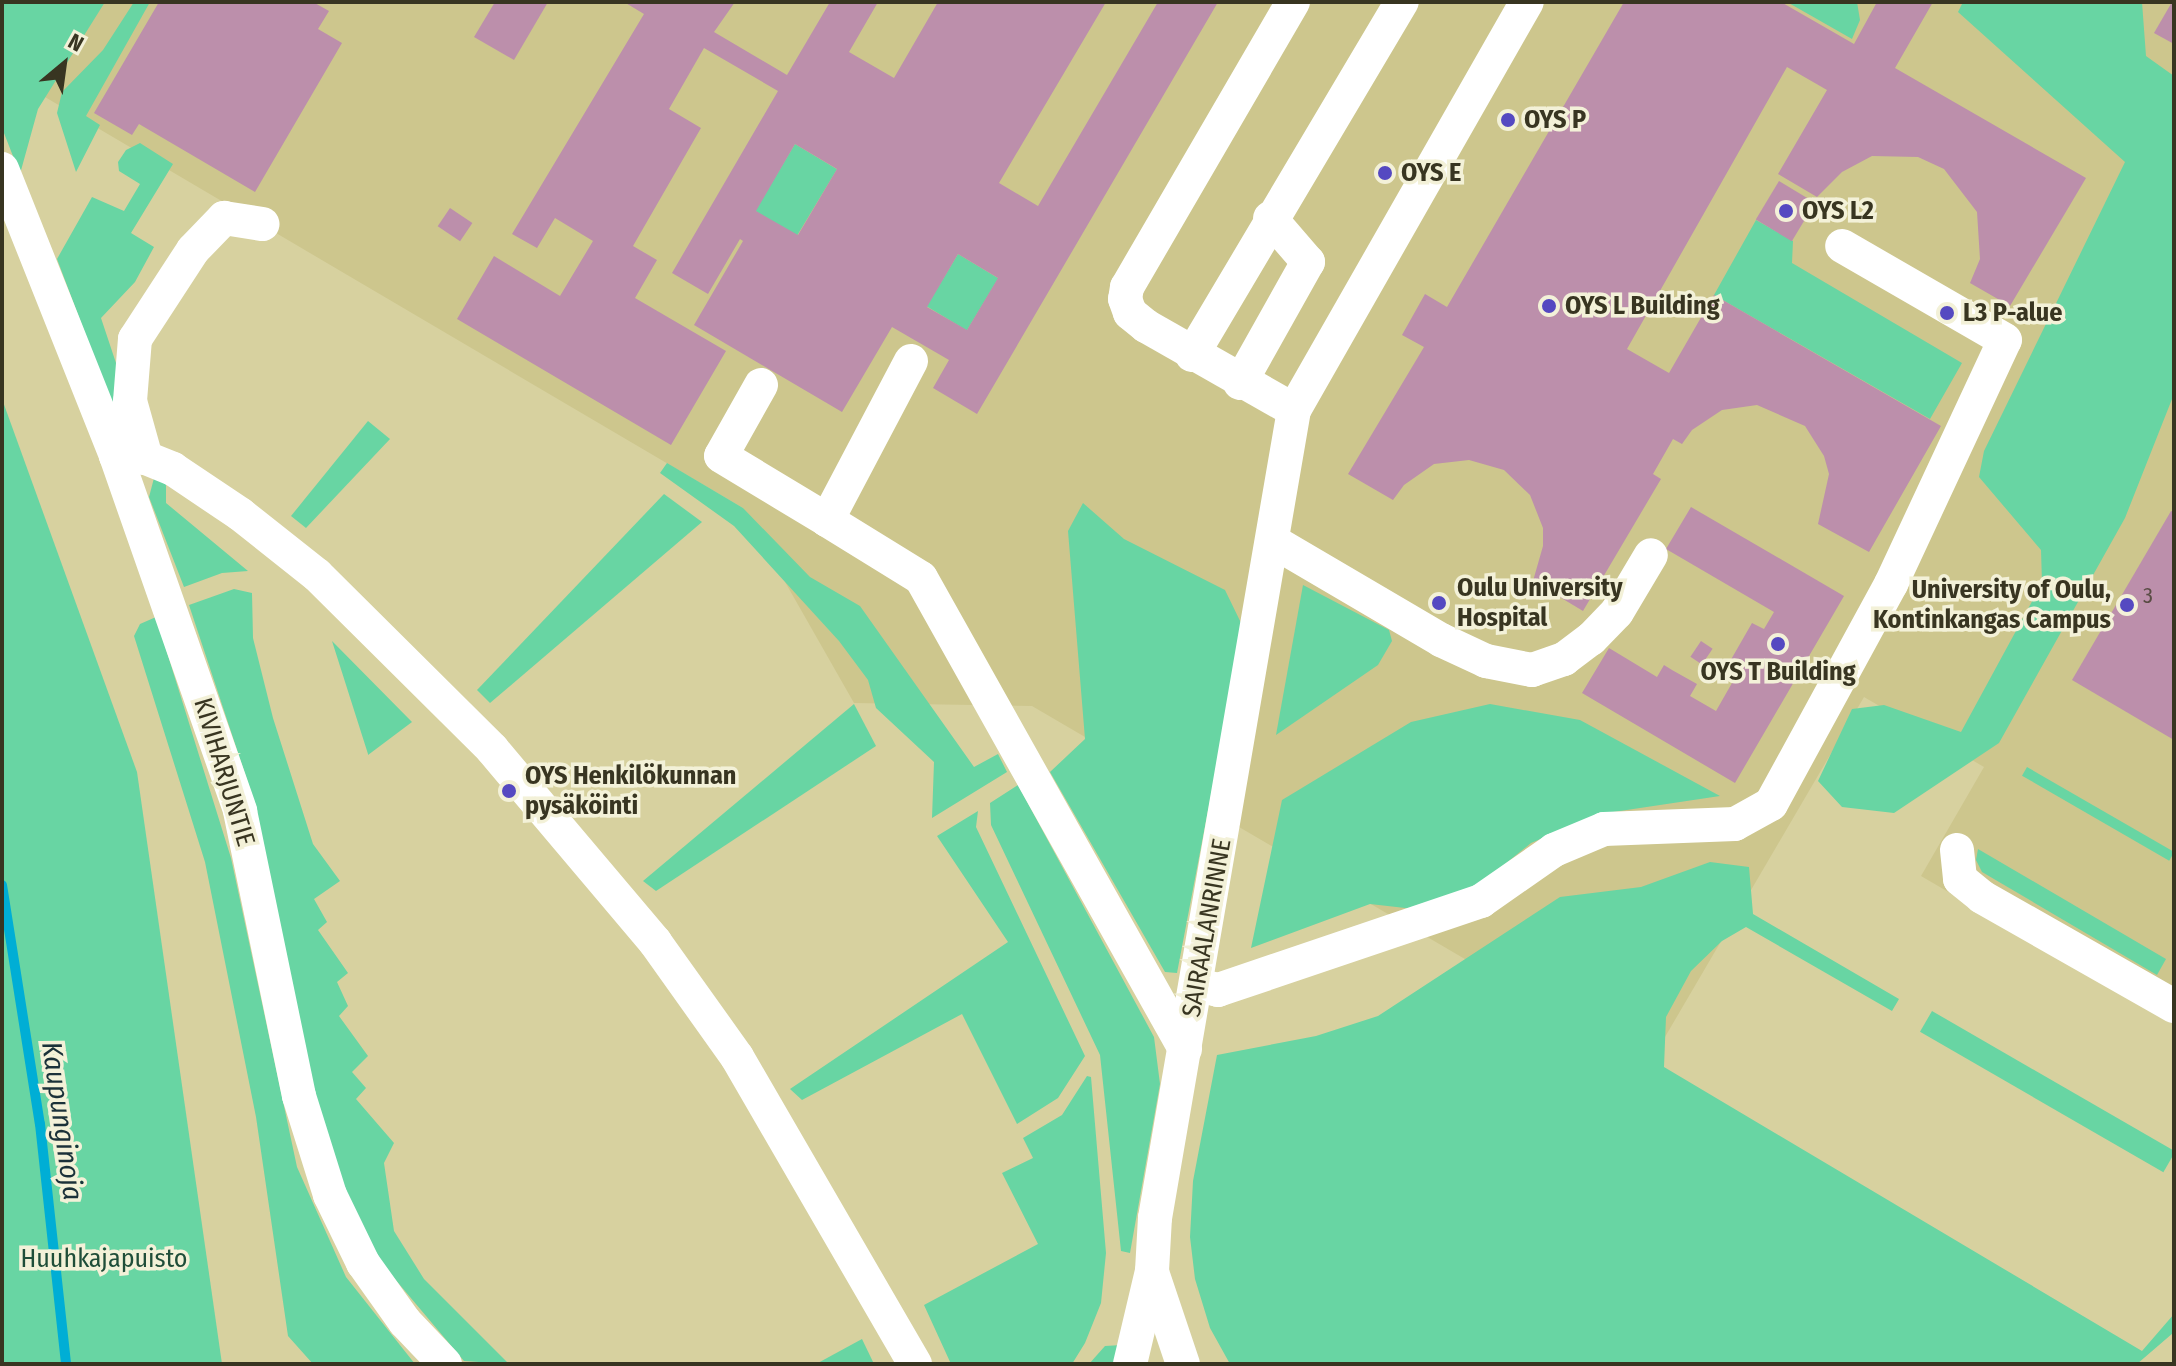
<!DOCTYPE html>
<meta charset="utf-8">
<style>
body{margin:0}
#map{position:relative;width:2176px;height:1366px;overflow:hidden;background:#d7d19f;font-family:"Fira Sans Condensed",sans-serif}
div>[style]{position:absolute}
[style*='--x']{left:calc(var(--x)*1px);top:calc(var(--y)*1px);width:calc(var(--w)*1px);rotate:calc(var(--a)*1deg)}
.built>*{inset:0;background:#cdc68d}
.green>*{inset:0;background:#68d5a3;transform-origin:0 0}
.stream>*{height:10px;margin:-5px;padding:0 5px;transform-origin:5px;border-radius:5px;background:#00aed5}
.building>*{inset:0;background:#bc8fab;transform-origin:0 0}
.minor>*{height:34px;margin:-17px;padding:0 17px;transform-origin:17px;border-radius:17px;background:#fff}
.dots>*{width:22px;height:22px;translate:-50% -50%;box-sizing:border-box;border:4px solid #f3f1d8;border-radius:50%}
span{translate:-50% -50%;white-space:nowrap;text-align:center;line-height:1.15;-webkit-text-stroke:7px #f3f1d8;paint-order:stroke}
.number-label{font-size:22px;color:#594c44}
.number-label span{-webkit-text-stroke-width:0}
.poi-label{font-size:26px;color:#383521;font-weight:700}
.left{translate:0 -50%;text-align:left}
.right{translate:-100% -50%;text-align:right}
.street-label{font-size:26px;color:#383521}
.park-label{font-size:26px;color:#1f4e39}
.water-label{font-size:28px;color:#1a3139;font-style:italic}
.frame{position:absolute;inset:0;border:4px solid #383521;pointer-events:none}
.north{position:absolute;left:24px;top:24px;width:80px;height:80px;-webkit-text-stroke:6px #f3f1d8;paint-order:stroke;rotate:29deg;font-size:22px;font-weight:700;line-height:32px;text-align:center;color:#383521}
.north::after{content:'';display:block;margin:auto;width:28px;height:36px;background:#383521;clip-path:polygon(50% 0,100% 100%,50% 72%,0 100%)}
</style>
<div id="map">
<div class="built">
<div style="clip-path:polygon(2px 2px,2174px 2px,2174px 1024px,1921px 876px,1984px 767px,1864px 697px,1648px 1066px,1032px 706px,854px 703px,743px 508px,11px 77px)"></div>
</div>
<div class="green">
<div style="clip-path:polygon(2px 2px,105px 2px,38px 109px,20px 174px,2px 128px)"></div>
<div style="clip-path:polygon(134px 2px,150px 2px,86px 116px,100px 125px,76px 172px,57px 113px,62px 92px,103px 50px)"></div>
<div style="clip-path:polygon(1787px 2px,1857px 2px,1860px 20px,1852px 39px)"></div>
<div style="clip-path:polygon(1963px 2px,2142px 2px,2146px 56px,2174px 76px,2174px 394px,2125px 518px,1999px 743px,1894px 813px,1842px 807px,1818px 781px,1852px 709px,1884px 705px,1961px 732px,2042px 583px,2041px 550px,1979px 477px,1984px 451px,2125px 162px,1958px 12px)"></div>
<div style="clip-path:polygon(140px 143px,173px 164px,131px 233px,154px 247px,135px 282px,101px 318px,129px 402px,125px 409px,111px 402px,57px 259px,92px 197px,124px 211px,140px 184px,119px 171px,118px 162px,126px 150px)"></div>
<div style="left:795px;top:144px;width:49px;height:78px;rotate:31deg"></div>
<div style="clip-path:polygon(1756px 220px,1793px 241px,1792px 263px,1962px 363px,1930px 419px,1714px 295px)"></div>
<div style="left:958px;top:254px;width:47px;height:61px;rotate:31deg"></div>
<div style="clip-path:polygon(2px 399px,137px 772px,222px 1364px,2px 1364px)"></div>
<div style="clip-path:polygon(368px 421px,390px 439px,306px 528px,291px 516px)"></div>
<div style="clip-path:polygon(667px 463px,743px 508px,810px 577px,860px 606px,974px 767px,998px 754px,1007px 772px,932px 818px,934px 762px,876px 708px,868px 680px,839px 641px,734px 526px,660px 473px)"></div>
<div style="clip-path:polygon(154px 478px,166px 479px,166px 503px,248px 571px,222px 573px,184px 587px,149px 497px)"></div>
<div style="clip-path:polygon(664px 494px,702px 522px,490px 703px,477px 690px)"></div>
<div style="clip-path:polygon(1083px 503px,1124px 539px,1225px 590px,1243px 627px,1177px 973px,1165px 972px,1050px 772px,1085px 739px,1068px 531px)"></div>
<div style="clip-path:polygon(1303px 585px,1389px 630px,1392px 641px,1378px 665px,1276px 735px)"></div>
<div style="clip-path:polygon(234px 589px,252px 593px,253px 638px,273px 718px,313px 844px,340px 881px,314px 899px,327px 922px,318px 930px,348px 973px,337px 982px,348px 1006px,339px 1016px,368px 1056px,352px 1072px,366px 1088px,356px 1099px,394px 1143px,384px 1163px,394px 1231px,424px 1279px,509px 1364px,464px 1361px,378px 1259px,344px 1191px,316px 1098px,255px 804px,189px 605px)"></div>
<div style="clip-path:polygon(156px 617px,231px 858px,297px 1167px,346px 1277px,415px 1364px,313px 1364px,288px 1336px,256px 1117px,205px 862px,134px 636px,140px 624px)"></div>
<div style="clip-path:polygon(332px 641px,412px 722px,368px 755px,368px 754px)"></div>
<div style="clip-path:polygon(854px 704px,876px 746px,656px 891px,643px 881px)"></div>
<div style="clip-path:polygon(1490px 704px,1580px 720px,1720px 796px,1600px 814px,1531px 843px,1462px 899px,1414px 909px,1370px 904px,1251px 948px,1282px 800px,1411px 722px)"></div>
<div style="left:2027px;top:767px;width:170px;height:10px;rotate:30deg"></div>
<div style="clip-path:polygon(1018px 785px,1154px 1037px,1160px 1084px,1130px 1253px,1121px 1251px,1100px 1055px,991px 825px,990px 803px)"></div>
<div style="clip-path:polygon(978px 811px,976px 827px,1085px 1056px,1058px 1098px,1017px 1124px,962px 1014px,802px 1100px,790px 1089px,1008px 942px,937px 836px)"></div>
<div style="clip-path:polygon(1978px 849px,2166px 959px,2157px 975px,1982px 872px,1976px 860px)"></div>
<div style="clip-path:polygon(1710px 862px,1749px 867px,1753px 914px,1899px 999px,1892px 1011px,1746px 927px,1722px 941px,1691px 971px,1666px 1017px,1664px 1067px,2142px 1351px,2174px 1314px,2173px 1333px,2137px 1364px,1230px 1364px,1210px 1328px,1195px 1279px,1190px 1237px,1193px 1181px,1217px 1055px,1316px 1036px,1378px 1016px,1560px 897px,1641px 887px)"></div>
<div style="left:1932px;top:1011px;width:281px;height:24px;rotate:30deg"></div>
<div style="clip-path:polygon(1087px 1076px,1091px 1077px,1106px 1253px,1101px 1303px,1085px 1343px,1072px 1364px,951px 1364px,924px 1305px,1038px 1244px,1002px 1173px,1033px 1158px,1023px 1138px,1062px 1115px)"></div>
<div style="clip-path:polygon(862px 1339px,874px 1364px,816px 1364px)"></div>
<div style="clip-path:polygon(1122px 1345px,1120px 1364px,1089px 1364px,1105px 1346px)"></div>
</div>
<div class="stream">
<div style="--x:2;--y:885;--w:242;--a:81"></div>
<div style="--x:40;--y:1124;--w:241;--a:83.8"></div>
</div>
<div class="building">
<div style="clip-path:polygon(159px 2px,313px 2px,329px 11px,318px 29px,342px 43px,255px 192px,139px 124px,132px 135px,94px 113px)"></div>
<div style="clip-path:polygon(495px 2px,548px 2px,514px 60px,474px 37px)"></div>
<div style="clip-path:polygon(evenodd,624px 2px,735px 2px,714px 32px,787px 75px,830px 2px,878px 2px,849px 52px,894px 78px,938px 2px,1106px 2px,999px 183px,1038px 206px,1158px 2px,1218px 2px,977px 414px,933px 388px,949px 360px,892px 327px,842px 412px,694px 325px,743px 241px,740px 239px,708px 294px,672px 273px,778px 91px,704px 48px,669px 109px,701px 128px,633px 246px,657px 260px,635px 298px,726px 351px,671px 445px,457px 319px,494px 256px,560px 296px,593px 241px,555px 218px,537px 248px,512px 234px,644px 14px,624px 2px,795px 144px,837px 169px,798px 235px,756px 211px,795px 144px,624px 2px,958px 254px,998px 278px,967px 330px,927px 307px,958px 254px)"></div>
<div style="clip-path:polygon(1624px 2px,1781px 2px,1854px 44px,1877px 2px,1933px 2px,1895px 68px,2086px 178px,2010px 306px,1970px 283px,1980px 259px,1977px 212px,1944px 169px,1918px 157px,1872px 156px,1842px 172px,1817px 197px,1778px 174px,1827px 90px,1787px 67px,1627px 349px,1669px 373px,1714px 295px,1941px 426px,1869px 552px,1818px 524px,1829px 474px,1824px 456px,1805px 426px,1757px 405px,1722px 410px,1692px 430px,1682px 444px,1673px 439px,1653px 474px,1661px 479px,1583px 611px,1533px 581px,1543px 546px,1543px 528px,1530px 495px,1504px 470px,1469px 460px,1434px 464px,1404px 485px,1393px 500px,1348px 474px,1424px 347px,1402px 335px,1425px 294px,1447px 307px)"></div>
<div style="clip-path:polygon(2172px 2px,2174px 2px,2174px 44px,2154px 33px)"></div>
<div style="left:1779px;top:181px;width:42px;height:45px;rotate:31deg"></div>
<div style="left:450px;top:208px;width:27px;height:22px;rotate:34deg"></div>
<div style="clip-path:polygon(1691px 507px,1844px 596px,1735px 783px,1582px 693px,1609px 648px,1657px 677px,1664px 665px,1672px 670px,1697px 684px,1690px 696px,1716px 711px,1740px 669px,1729px 663px,1752px 623px,1764px 629px,1774px 612px,1666px 549px)"></div>
<div style="clip-path:polygon(2171px 511px,2174px 512px,2174px 740px,2072px 680px)"></div>
<div style="left:1701px;top:641px;width:14px;height:19px;rotate:34deg"></div>
</div>
<div class="minor">
<div style="--x:1293;--y:2;--w:330;--a:120.2"></div>
<div style="--x:1127;--y:287;--w:12;--a:99"></div>
<div style="--x:1125;--y:299;--w:15;--a:70"></div>
<div style="--x:1130;--y:313;--w:21;--a:39"></div>
<div style="--x:1146;--y:326;--w:170;--a:29.6"></div>
<div style="--x:2;--y:169;--w:309;--a:68.3"></div>
<div style="--x:116;--y:456;--w:376;--a:70.7"></div>
<div style="--x:240;--y:811;--w:291;--a:78.3"></div>
<div style="--x:299;--y:1096;--w:104;--a:72.6"></div>
<div style="--x:330;--y:1195;--w:76;--a:64.1"></div>
<div style="--x:363;--y:1263;--w:72;--a:54.6"></div>
<div style="--x:405;--y:1322;--w:58;--a:46.4"></div>
<div style="--x:1192;--y:355;--w:411;--a:-59.3"></div>
<div style="--x:911;--y:361;--w:180;--a:117.8"></div>
<div style="--x:827;--y:520;--w:110;--a:31.7"></div>
<div style="--x:921;--y:578;--w:540;--a:60.73"></div>
<div style="--x:1240;--y:383;--w:139;--a:-60.7"></div>
<div style="--x:1308;--y:262;--w:58;--a:-130.8"></div>
<div style="--x:761;--y:385;--w:81;--a:119.4"></div>
<div style="--x:721;--y:456;--w:124;--a:31.1"></div>
<div style="--x:116;--y:456;--w:30;--a:4"></div>
<div style="--x:146;--y:458;--w:29;--a:22"></div>
<div style="--x:173;--y:469;--w:81;--a:33.9"></div>
<div style="--x:240;--y:514;--w:98;--a:38.4"></div>
<div style="--x:317;--y:575;--w:247;--a:44.8"></div>
<div style="--x:492;--y:749;--w:253;--a:49.8"></div>
<div style="--x:655;--y:942;--w:141;--a:54.5"></div>
<div style="--x:737;--y:1057;--w:355;--a:59.9"></div>
<div style="--x:146;--y:458;--w:59;--a:-105.7"></div>
<div style="--x:130;--y:401;--w:62;--a:-85.4"></div>
<div style="--x:135;--y:339;--w:106;--a:-56.9"></div>
<div style="--x:193;--y:250;--w:45;--a:-45.9"></div>
<div style="--x:224;--y:218;--w:39;--a:9"></div>
<div style="--x:1274;--y:542;--w:194;--a:30.4"></div>
<div style="--x:1441;--y:640;--w:50;--a:25"></div>
<div style="--x:1486;--y:661;--w:47;--a:11.1"></div>
<div style="--x:1532;--y:670;--w:34;--a:-19"></div>
<div style="--x:1564;--y:659;--w:34;--a:-37"></div>
<div style="--x:1591;--y:639;--w:37;--a:-46"></div>
<div style="--x:1617;--y:612;--w:66;--a:-59.2"></div>
<div style="--x:1957;--y:850;--w:29;--a:84"></div>
<div style="--x:1960;--y:879;--w:28;--a:39"></div>
<div style="--x:1982;--y:897;--w:221;--a:29.6"></div>
<div style="--x:1197;--y:985;--w:22;--a:13"></div>
<div style="--x:1218;--y:990;--w:278;--a:-18.7"></div>
<div style="--x:1481;--y:901;--w:89;--a:-34.9"></div>
<div style="--x:1554;--y:850;--w:54;--a:-22.8"></div>
<div style="--x:1604;--y:829;--w:131;--a:-2.2"></div>
<div style="--x:1735;--y:824;--w:41;--a:-29.1"></div>
<div style="--x:1771;--y:804;--w:251;--a:-61.4"></div>
<div style="--x:1891;--y:584;--w:269;--a:-65"></div>
<div style="--x:2005;--y:340;--w:188;--a:-150"></div>
<div style="--x:1153;--y:1275;--w:94;--a:71.4"></div>
<div style="--x:1130;--y:1364;--w:96;--a:-76.7"></div>
<div style="--x:1152;--y:1271;--w:53;--a:-86.8"></div>
<div style="--x:1155;--y:1218;--w:820;--a:-80.24"></div>
<div style="--x:1294;--y:410;--w:470;--a:-60.3"></div>
</div>
<div class="dots">
<div style="left:1508px;top:120px;background:#5549c1"></div>
<div style="left:1385px;top:173px;background:#5549c1"></div>
<div style="left:1786px;top:211px;background:#5549c1"></div>
<div style="left:1549px;top:306px;background:#5549c1"></div>
<div style="left:1947px;top:313px;background:#5549c1"></div>
<div style="left:1439px;top:603px;background:#5549c1"></div>
<div style="left:2127px;top:605px;background:#5549c1"></div>
<div style="left:1778px;top:644px;background:#5549c1"></div>
<div style="left:509px;top:791px;background:#5549c1"></div>
</div>
<div class="number-label">
<span style="left:2148px;top:596px">3</span>
</div>
<div class="poi-label">
<span class="left" style="left:1524px;top:120px">OYS P</span>
<span class="left" style="left:1401px;top:173px">OYS E</span>
<span class="left" style="left:1802px;top:211px">OYS L2</span>
<span class="left" style="left:1565px;top:306px">OYS L Building</span>
<span class="left" style="left:1963px;top:313px">L3 P-alue</span>
<span class="left" style="left:1457px;top:603px">Oulu University<br>Hospital</span>
<span class="right" style="left:2111px;top:605px">University of Oulu,<br>Kontinkangas Campus</span>
<span style="left:1778px;top:672px">OYS T Building</span>
<span class="left" style="left:525px;top:791px">OYS Henkilökunnan<br>pysäköinti</span>
</div>
<div class="street-label">
<span style="left:224px;top:772px;rotate:73deg">KIVIHARJUNTIE</span>
<span style="left:1207px;top:928px;rotate:-80deg">SAIRAALANRINNE</span>
</div>
<div class="park-label">
<span style="left:104px;top:1259px">Huuhkajapuisto</span>
</div>
<div class="water-label">
<span style="left:62px;top:1121px;rotate:82deg">Kaupunginoja</span>
</div>
<div class="frame"></div>
<div class="north">N</div>
</div>
